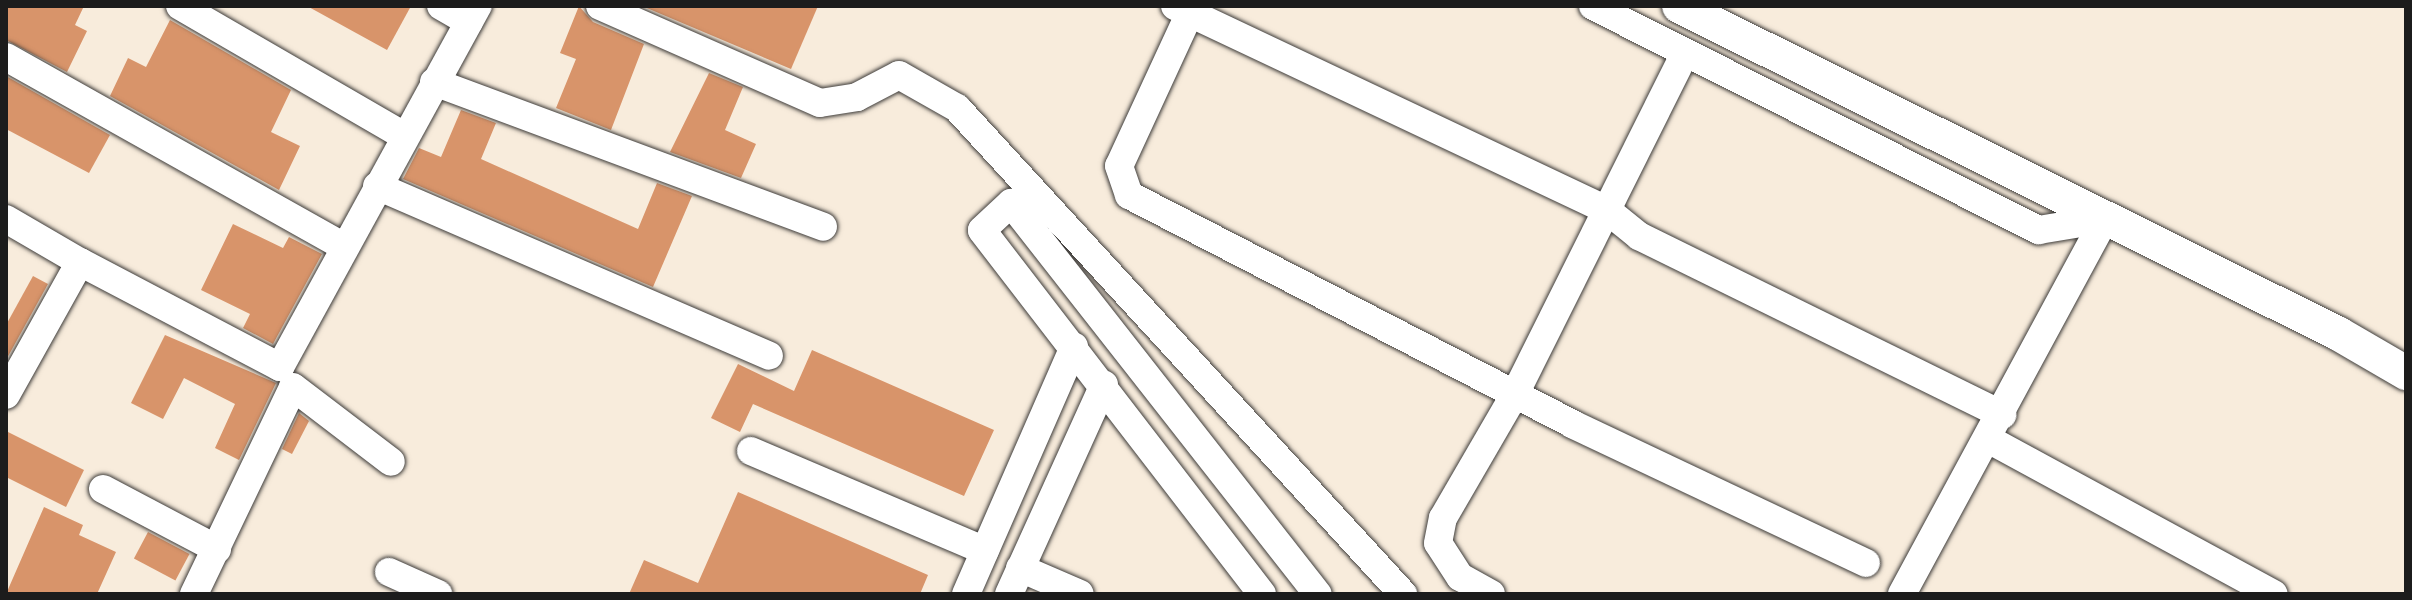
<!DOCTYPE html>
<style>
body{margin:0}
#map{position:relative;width:2412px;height:600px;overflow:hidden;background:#f8ecdc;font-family:Pangolin,sans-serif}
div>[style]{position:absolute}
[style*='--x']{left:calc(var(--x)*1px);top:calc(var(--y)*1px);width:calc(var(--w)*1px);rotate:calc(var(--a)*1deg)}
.building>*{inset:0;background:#d8946a;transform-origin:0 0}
.roads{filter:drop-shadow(0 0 2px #3d3b39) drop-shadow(0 0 2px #3d3b39)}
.minor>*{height:28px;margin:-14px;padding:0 14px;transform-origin:14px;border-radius:14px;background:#fff}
.tertiary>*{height:34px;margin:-17px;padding:0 17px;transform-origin:17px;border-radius:17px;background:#fff}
span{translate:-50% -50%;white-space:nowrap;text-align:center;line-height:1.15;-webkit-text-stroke:6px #fff;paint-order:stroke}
.frame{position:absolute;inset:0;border:8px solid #1c1c1c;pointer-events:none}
</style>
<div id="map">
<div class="building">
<div style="clip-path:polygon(6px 6px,84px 6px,75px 25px,87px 31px,67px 72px,6px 40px)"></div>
<div style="clip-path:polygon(307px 6px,411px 6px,387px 50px)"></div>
<div style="clip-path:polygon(579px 6px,593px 22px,644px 44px,611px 130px,556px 108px,576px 59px,560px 53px)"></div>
<div style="clip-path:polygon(642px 6px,818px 6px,791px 69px)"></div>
<div style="clip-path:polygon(170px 20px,291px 90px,271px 132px,300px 146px,279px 190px,110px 96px,128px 58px,146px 67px)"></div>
<div style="clip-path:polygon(709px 73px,743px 87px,725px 130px,756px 144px,741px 178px,670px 152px)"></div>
<div style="clip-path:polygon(6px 76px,110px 135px,89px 173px,6px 129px)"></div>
<div style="clip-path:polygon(461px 110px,496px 123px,481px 159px,638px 229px,657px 183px,692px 196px,653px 287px,403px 179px,419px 148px,441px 157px)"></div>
<div style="clip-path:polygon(233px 224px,283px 248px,289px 237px,322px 254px,273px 344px,243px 328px,250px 314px,201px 290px)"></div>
<div style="clip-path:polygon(33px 276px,48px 284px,6px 360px,6px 325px)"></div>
<div style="clip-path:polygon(165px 335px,276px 383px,239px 460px,215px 448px,235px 404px,184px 378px,163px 419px,131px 403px)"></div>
<div style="clip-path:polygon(812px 350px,994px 430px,964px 496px,753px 404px,740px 432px,711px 418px,738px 364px,794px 391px)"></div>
<div style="clip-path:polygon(299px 413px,309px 421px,292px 454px,282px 449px)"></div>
<div style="clip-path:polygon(6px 431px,84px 470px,66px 507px,6px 477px)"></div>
<div style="clip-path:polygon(738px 492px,928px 575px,920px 594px,629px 594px,644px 560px,698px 583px)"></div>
<div style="clip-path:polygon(44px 507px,83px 525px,79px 535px,116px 552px,97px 594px,6px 594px)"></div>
<div style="left:148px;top:532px;width:47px;height:30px;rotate:28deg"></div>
</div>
<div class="roads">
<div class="minor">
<div style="--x:180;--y:6;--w:259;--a:30.1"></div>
<div style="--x:441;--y:6;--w:32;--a:30"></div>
<div style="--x:600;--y:6;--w:240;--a:23.8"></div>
<div style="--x:820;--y:103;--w:37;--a:-9"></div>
<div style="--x:857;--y:97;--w:47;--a:-27.6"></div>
<div style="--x:899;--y:75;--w:67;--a:29.6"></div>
<div style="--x:957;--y:108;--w:660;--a:47.46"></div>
<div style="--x:1175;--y:6;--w:479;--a:25.3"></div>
<div style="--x:1608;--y:211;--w:40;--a:39"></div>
<div style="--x:1639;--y:236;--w:405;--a:26.2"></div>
<div style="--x:1193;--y:6;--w:176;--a:114.8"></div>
<div style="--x:1119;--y:166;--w:31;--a:71"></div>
<div style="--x:1129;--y:195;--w:499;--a:27.3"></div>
<div style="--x:1572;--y:424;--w:325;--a:25.3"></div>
<div style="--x:1593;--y:6;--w:499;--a:26.7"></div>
<div style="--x:2039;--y:230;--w:67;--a:-9.5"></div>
<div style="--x:6;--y:57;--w:388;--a:29.3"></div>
<div style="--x:434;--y:82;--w:415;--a:20.4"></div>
<div style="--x:377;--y:186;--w:427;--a:23.4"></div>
<div style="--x:6;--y:219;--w:86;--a:30.2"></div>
<div style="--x:80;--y:262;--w:152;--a:119.1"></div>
<div style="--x:80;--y:262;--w:226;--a:27.7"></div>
<div style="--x:280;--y:367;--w:412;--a:-61.3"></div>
<div style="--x:1988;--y:439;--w:325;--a:28.5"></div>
<div style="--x:751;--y:451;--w:254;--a:23.1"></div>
<div style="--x:103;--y:489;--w:129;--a:27.8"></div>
<div style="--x:1020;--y:568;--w:65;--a:23.4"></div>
<div style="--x:389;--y:572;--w:54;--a:24.2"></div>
<div style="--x:194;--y:594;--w:229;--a:-64.4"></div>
<div style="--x:293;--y:387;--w:123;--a:37.4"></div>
<div style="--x:966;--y:594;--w:270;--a:-66.4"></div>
<div style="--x:1009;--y:594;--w:230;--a:-65.6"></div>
<div style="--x:1262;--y:594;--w:459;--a:-127.6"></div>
<div style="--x:982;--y:230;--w:40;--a:-43"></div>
<div style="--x:1011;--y:203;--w:497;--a:51.9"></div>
<div style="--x:1491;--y:594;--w:35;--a:-151"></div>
<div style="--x:1460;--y:577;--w:40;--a:-122.9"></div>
<div style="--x:1438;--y:543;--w:25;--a:-79"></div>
<div style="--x:1443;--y:518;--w:146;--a:-59.9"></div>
<div style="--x:1516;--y:392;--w:377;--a:-63.5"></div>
<div style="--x:1902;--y:594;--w:426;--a:-61.6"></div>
</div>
<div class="tertiary">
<div style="--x:1679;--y:6;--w:737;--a:26.43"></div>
<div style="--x:2339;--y:334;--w:78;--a:30.2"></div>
</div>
</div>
<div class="frame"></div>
</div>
